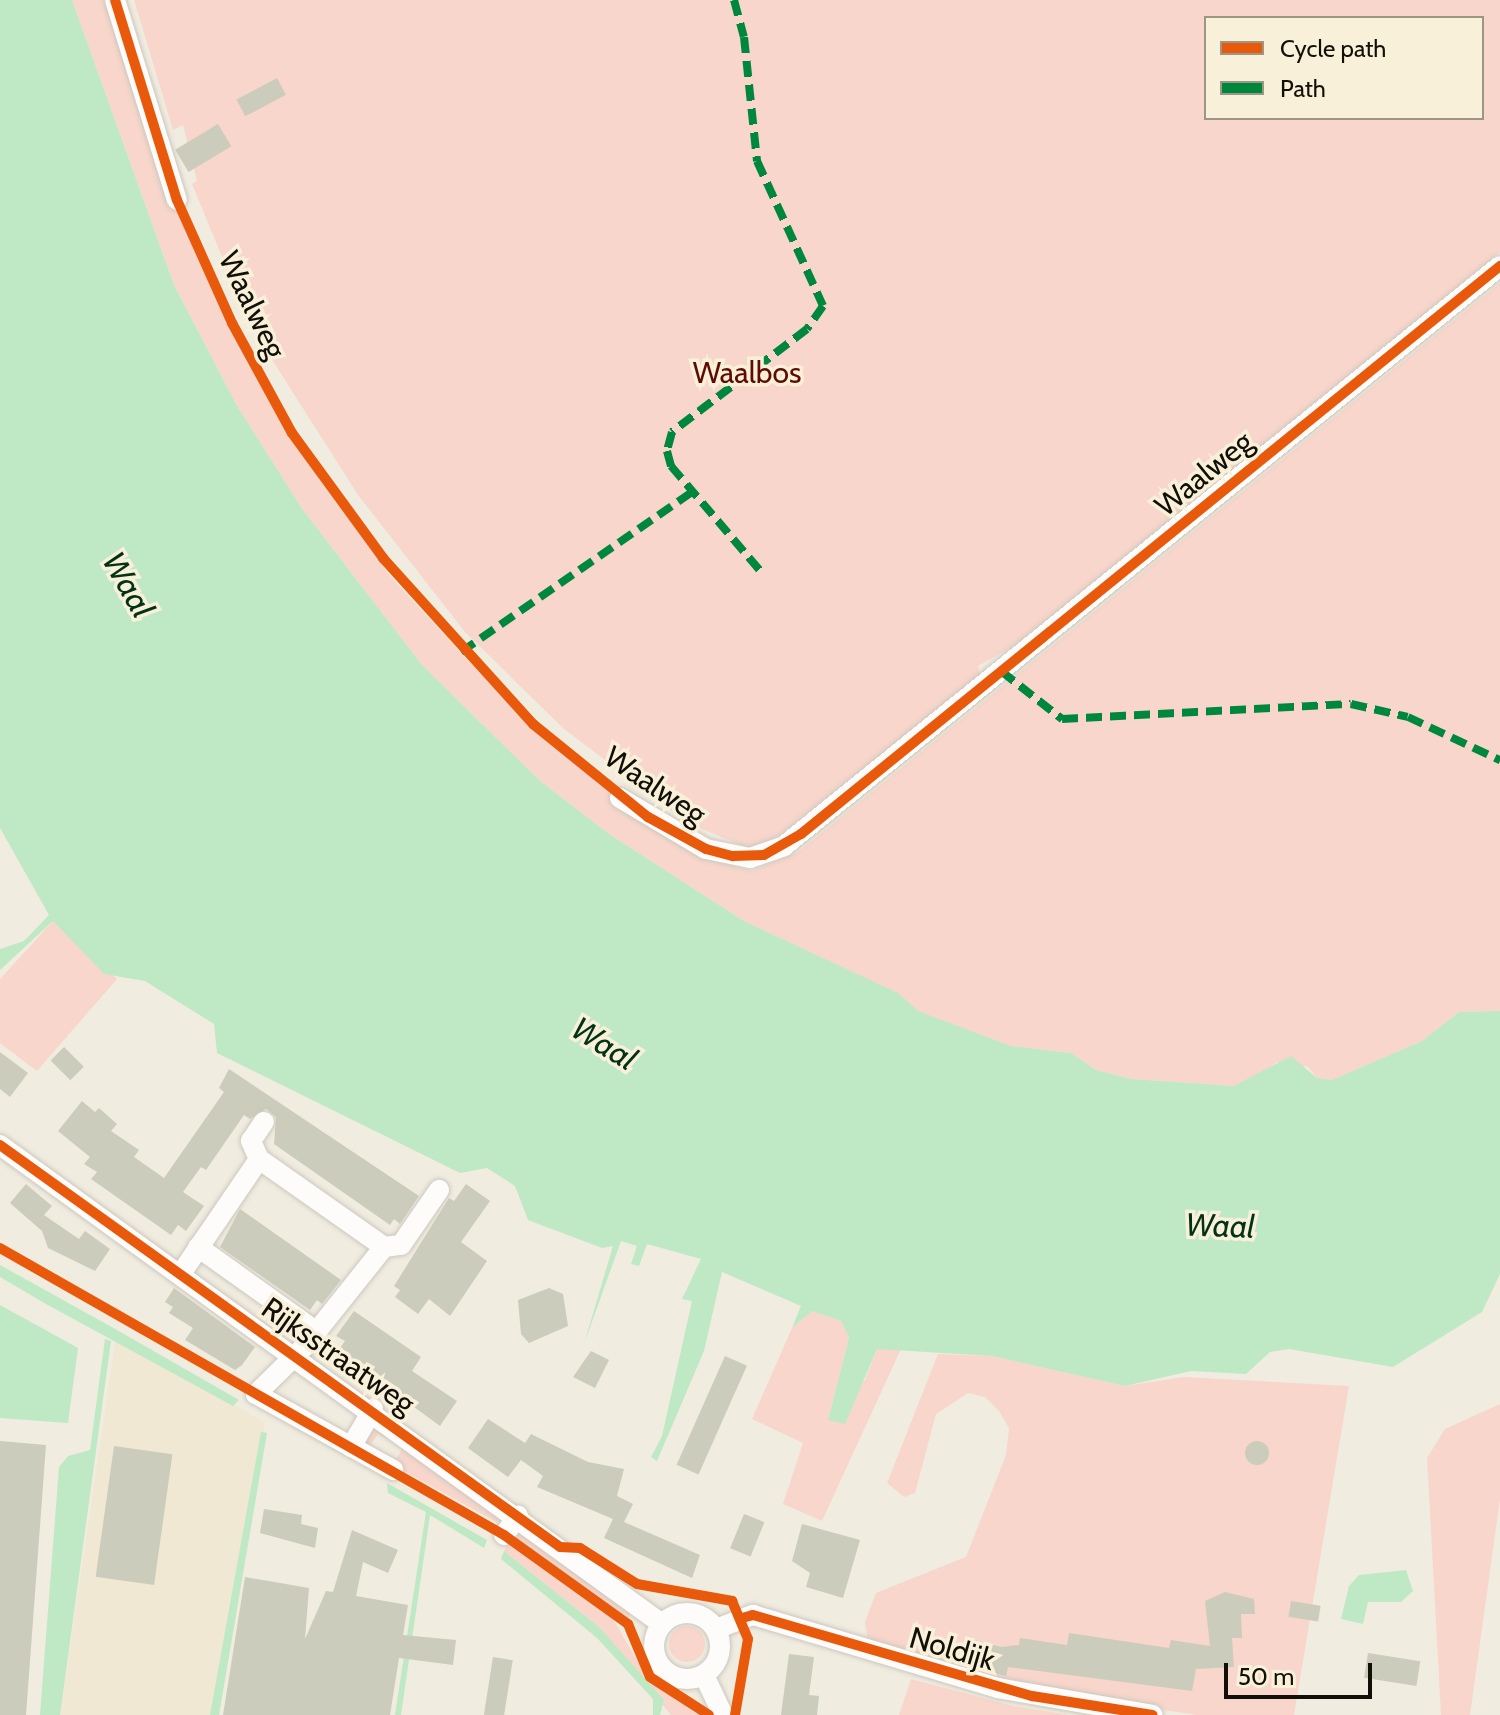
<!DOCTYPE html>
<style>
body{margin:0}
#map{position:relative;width:1500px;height:1715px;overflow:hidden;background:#f1ece0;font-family:Cabin,sans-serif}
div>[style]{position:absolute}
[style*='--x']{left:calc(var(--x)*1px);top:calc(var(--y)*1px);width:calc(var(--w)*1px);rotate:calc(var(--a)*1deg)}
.built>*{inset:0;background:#f0e8d2}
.green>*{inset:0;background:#f8d6cb;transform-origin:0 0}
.round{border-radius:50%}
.water>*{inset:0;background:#bfe8c5}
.building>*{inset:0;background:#cbccbb;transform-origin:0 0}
.roads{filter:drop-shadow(0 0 2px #ccc8be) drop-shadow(0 0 2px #ccc8be)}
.minor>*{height:20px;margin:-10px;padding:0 10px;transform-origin:10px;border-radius:10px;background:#fdfcfa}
.minor>.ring{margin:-10px;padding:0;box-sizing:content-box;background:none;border:20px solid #fdfcfa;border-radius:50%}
.quiet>*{height:8px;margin-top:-4px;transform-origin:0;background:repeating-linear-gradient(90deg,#00873e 0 16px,transparent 0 24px)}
.cycleway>*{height:10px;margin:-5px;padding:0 5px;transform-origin:5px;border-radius:5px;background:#e8590c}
span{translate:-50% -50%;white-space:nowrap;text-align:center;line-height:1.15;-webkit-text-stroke:7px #f8f0d9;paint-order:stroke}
.street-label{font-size:30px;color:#120f08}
.park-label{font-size:30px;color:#5f0a03}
.water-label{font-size:32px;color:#033316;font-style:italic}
.legend{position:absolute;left:1204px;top:16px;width:280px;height:104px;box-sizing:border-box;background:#f8f0d9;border:2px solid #9c9685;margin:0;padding:10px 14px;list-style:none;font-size:24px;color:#120f08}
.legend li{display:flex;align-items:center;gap:16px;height:40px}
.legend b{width:40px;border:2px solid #9c9685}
.scale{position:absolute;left:1224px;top:1663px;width:148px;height:36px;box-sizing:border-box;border:4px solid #120f08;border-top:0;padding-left:10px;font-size:24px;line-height:28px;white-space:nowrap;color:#120f08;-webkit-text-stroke:6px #f8f0d9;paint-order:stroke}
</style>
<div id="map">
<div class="built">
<div style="clip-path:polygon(116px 1336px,265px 1423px,210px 1715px,60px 1715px)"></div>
</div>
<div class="green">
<div style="clip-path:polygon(72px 0,111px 0,206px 275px,316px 473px,391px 577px,521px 718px,656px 826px,712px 860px,752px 871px,798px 852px,1500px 283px,1500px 1011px,1459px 1012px,1422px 1041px,1332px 1080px,1317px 1078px,1308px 1067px,1277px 1062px,1253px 1081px,1234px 1086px,1131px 1079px,1096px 1070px,1071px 1053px,1011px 1046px,917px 1011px,897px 993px,744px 921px,609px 834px,539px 780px,422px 665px,303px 510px,237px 406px,174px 285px)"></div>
<div style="clip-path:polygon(evenodd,134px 0,1500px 0,1500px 252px,1014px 646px,978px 666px,980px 675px,778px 836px,750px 849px,688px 823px,564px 729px,465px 632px,358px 495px,264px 347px,227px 269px,192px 184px,197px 181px,183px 125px,173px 130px,134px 0,1206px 18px,1482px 18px,1482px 118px,1206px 118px,1206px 18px)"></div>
<div style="clip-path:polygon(53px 921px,117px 979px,37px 1071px,0 1043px,0 979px)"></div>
<div style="clip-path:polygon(812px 1311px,841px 1321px,849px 1338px,828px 1420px,865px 1380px,877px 1349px,901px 1349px,822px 1521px,783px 1504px,803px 1443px,752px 1419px,792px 1328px)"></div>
<div style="clip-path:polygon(938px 1354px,992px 1356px,1125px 1386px,1184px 1377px,1349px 1386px,1294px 1715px,1197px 1715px,1041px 1692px,868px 1641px,865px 1622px,876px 1593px,966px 1557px,1006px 1455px,1009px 1428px,999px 1411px,985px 1397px,968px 1393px,936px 1414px,915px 1493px,904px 1497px,887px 1483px)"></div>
<div style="clip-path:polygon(1500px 1404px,1500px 1499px,1470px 1715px,1441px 1715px,1427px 1458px,1445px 1429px)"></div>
<div style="clip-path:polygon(383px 1430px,497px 1512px,498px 1523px,393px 1465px,403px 1447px,378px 1434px,370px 1446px,364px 1443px,371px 1431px)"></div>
<div style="left:521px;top:1532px;width:137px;height:8px;rotate:36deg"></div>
<div style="clip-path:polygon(508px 1543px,613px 1619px,649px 1681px,703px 1715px,671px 1715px,599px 1627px,504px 1551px)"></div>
<div class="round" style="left:669px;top:1626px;width:36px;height:36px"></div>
<div style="clip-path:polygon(911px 1679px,1013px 1706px,1069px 1715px,899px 1715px)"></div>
</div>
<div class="water">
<div style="clip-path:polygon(0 0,72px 0,174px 285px,237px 406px,303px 510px,422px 665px,539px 780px,609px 834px,744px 921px,898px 993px,918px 1011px,1011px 1046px,1071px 1053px,1096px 1070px,1131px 1079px,1234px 1086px,1291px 1056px,1317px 1078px,1332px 1080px,1422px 1041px,1459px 1012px,1500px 1011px,1500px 1274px,1482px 1312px,1393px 1367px,1289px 1349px,1270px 1352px,1246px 1374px,1191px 1371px,1125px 1386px,992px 1356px,877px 1349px,845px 1424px,828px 1420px,849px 1338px,841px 1321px,812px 1311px,792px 1328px,801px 1306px,722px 1272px,704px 1351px,657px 1461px,651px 1457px,662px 1436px,692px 1301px,682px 1299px,701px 1259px,647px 1244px,639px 1266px,631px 1264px,637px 1246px,621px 1241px,584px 1344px,613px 1246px,602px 1248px,528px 1220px,515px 1186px,487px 1168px,460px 1173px,217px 1053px,214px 1024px,145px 981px,104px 974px,53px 921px,0 970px,0 949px,24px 941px,49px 915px,0 828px)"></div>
<div style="clip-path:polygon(0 1265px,117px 1330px,239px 1400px,233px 1406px,46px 1304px,0 1277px)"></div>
<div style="clip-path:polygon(0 1305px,78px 1348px,68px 1423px,0 1418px)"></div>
<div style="clip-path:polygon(105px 1339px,111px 1341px,60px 1715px,40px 1715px,59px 1467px,68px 1456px,90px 1450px)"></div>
<div style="clip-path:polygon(261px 1432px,267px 1433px,219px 1715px,210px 1715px)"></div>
<div style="clip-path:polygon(387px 1483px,487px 1540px,484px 1548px,430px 1515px,401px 1715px,395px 1715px,426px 1512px,388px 1493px)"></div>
<div style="clip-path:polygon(504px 1551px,599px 1627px,664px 1700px,660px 1715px,653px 1715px,653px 1699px,597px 1638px,501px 1559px)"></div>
<div style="clip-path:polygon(1406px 1570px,1413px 1591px,1401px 1602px,1368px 1602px,1363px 1624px,1341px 1619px,1349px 1586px,1359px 1575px)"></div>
</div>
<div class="building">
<div style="left:277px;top:78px;width:19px;height:46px;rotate:62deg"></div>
<div style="left:218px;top:124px;width:26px;height:50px;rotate:59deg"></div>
<div style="left:64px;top:1047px;width:28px;height:19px;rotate:45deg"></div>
<div style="clip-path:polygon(0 1052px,28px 1073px,10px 1097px,0 1089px)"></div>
<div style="clip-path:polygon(229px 1069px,419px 1196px,400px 1224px,394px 1219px,390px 1225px,274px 1144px,276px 1117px,266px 1109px,250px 1119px,244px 1115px,206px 1170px,201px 1167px,183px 1192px,204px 1206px,186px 1231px,178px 1225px,171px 1235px,91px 1179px,97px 1172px,84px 1164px,90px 1157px,58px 1131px,82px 1101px,95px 1112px,99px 1108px,117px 1124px,111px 1131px,139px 1150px,134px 1157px,164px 1178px,224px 1092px,219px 1088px)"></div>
<div style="clip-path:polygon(26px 1184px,52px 1206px,44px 1215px,79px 1239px,85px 1231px,110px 1249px,95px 1271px,48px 1248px,42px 1231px,10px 1203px)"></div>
<div style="clip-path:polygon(466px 1184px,490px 1201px,461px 1242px,487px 1261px,450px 1316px,429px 1299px,418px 1314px,395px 1297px,400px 1290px,394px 1286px,449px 1198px,454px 1201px)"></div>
<div style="clip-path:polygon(240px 1209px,341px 1280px,322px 1304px,317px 1300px,310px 1310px,220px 1247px)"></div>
<div style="clip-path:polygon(174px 1288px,255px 1347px,242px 1365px,235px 1370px,185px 1340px,193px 1328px,169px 1313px,173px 1307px,165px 1302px)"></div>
<div style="clip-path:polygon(549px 1288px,563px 1294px,568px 1326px,529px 1343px,521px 1334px,518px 1300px)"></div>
<div style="clip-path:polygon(354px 1311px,421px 1357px,412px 1371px,457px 1401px,440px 1426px,338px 1351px,345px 1341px,336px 1336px)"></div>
<div style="clip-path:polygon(591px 1351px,609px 1360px,595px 1388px,573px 1377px)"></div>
<div style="left:725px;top:1356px;width:24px;height:119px;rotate:24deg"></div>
<div style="clip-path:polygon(488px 1419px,525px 1443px,531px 1434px,588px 1462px,624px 1469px,617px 1496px,633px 1504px,624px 1522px,700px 1555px,692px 1578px,604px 1538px,613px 1519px,537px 1487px,543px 1476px,521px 1460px,508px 1477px,483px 1459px,468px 1448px)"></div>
<div style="clip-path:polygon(0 1441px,46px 1445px,26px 1715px,0 1715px)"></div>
<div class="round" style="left:1245px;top:1441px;width:24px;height:24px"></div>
<div style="left:114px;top:1446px;width:59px;height:132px;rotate:8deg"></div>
<div style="clip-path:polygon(264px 1509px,302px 1515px,301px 1524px,318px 1528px,315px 1548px,260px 1533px)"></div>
<div style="left:744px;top:1514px;width:22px;height:37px;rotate:22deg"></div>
<div style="clip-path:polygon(802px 1524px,860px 1540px,843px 1598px,806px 1587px,810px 1573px,792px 1561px)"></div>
<div style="clip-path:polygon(352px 1530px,398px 1550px,388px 1573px,363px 1562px,356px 1596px,408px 1605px,403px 1635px,456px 1640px,453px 1665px,399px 1658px,390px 1715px,223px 1715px,245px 1577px,309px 1588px,305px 1639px,326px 1591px,333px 1592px)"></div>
<div style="clip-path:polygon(1225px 1592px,1254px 1599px,1255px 1614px,1241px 1614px,1242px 1638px,1232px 1638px,1234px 1667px,1196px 1669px,1192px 1691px,1008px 1667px,1006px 1676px,969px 1666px,975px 1640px,1001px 1647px,1019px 1645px,1020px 1638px,1067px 1645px,1069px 1633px,1169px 1648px,1171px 1640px,1210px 1646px,1205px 1601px)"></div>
<div style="left:1291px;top:1601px;width:30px;height:16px;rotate:9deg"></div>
<div style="left:1368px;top:1653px;width:53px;height:25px;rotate:9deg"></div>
<div style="clip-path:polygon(789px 1654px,814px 1657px,809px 1695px,819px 1696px,817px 1715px,781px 1715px)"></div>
<div style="left:493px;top:1657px;width:20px;height:59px;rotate:9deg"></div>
</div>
<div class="roads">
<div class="minor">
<div style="--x:115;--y:0;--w:209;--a:72.8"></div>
<div style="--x:620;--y:798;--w:100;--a:30.7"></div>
<div style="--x:706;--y:849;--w:45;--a:11.6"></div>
<div style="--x:750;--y:858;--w:36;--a:-19"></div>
<div style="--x:784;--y:846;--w:921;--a:-39.01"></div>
<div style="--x:0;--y:1145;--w:817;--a:35.89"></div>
<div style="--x:259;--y:1159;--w:20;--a:-114"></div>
<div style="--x:251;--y:1141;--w:23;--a:-56"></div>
<div style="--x:198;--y:1247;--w:146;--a:35.5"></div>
<div style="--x:384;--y:1247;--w:17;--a:-7"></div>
<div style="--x:401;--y:1245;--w:67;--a:-55.4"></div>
<div style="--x:180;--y:1275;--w:140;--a:-55.7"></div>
<div style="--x:259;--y:1159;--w:153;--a:35.1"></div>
<div style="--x:384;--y:1247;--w:127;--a:128.6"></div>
<div style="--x:305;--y:1346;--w:69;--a:135.6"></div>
<div style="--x:256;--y:1394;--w:157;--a:29"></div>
<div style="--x:351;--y:1447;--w:44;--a:-59.9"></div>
<div style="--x:504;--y:1535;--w:24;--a:-54"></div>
<div class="ring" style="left:654px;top:1613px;width:46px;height:46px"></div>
<div style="--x:716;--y:1629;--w:40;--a:-21"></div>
<div style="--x:753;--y:1615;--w:256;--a:16.6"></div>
<div style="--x:998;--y:1688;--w:157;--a:9.9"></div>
<div style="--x:704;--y:1675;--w:44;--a:64.6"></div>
</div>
</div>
<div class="quiet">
<div style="--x:734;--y:0;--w:38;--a:75"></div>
<div style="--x:744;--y:37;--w:125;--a:84"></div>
<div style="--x:757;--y:161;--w:159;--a:65.5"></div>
<div style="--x:823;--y:306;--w:28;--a:125"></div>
<div style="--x:807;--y:329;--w:170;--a:142.7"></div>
<div style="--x:672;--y:432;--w:20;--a:105"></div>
<div style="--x:667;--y:451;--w:16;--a:75"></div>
<div style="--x:671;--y:466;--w:142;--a:49.6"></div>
<div style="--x:461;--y:652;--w:281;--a:-34.7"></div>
<div style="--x:1001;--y:671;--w:78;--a:38.2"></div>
<div style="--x:1062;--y:719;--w:289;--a:-3"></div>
<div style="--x:1351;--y:704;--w:58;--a:12.8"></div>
<div style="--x:1408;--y:717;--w:102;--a:25.1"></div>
</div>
<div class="cycleway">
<div style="--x:115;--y:0;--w:209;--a:72.8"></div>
<div style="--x:177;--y:200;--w:135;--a:65.9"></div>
<div style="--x:232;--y:323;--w:125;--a:61.4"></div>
<div style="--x:292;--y:433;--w:155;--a:53.9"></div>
<div style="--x:383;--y:558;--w:224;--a:47.9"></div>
<div style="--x:533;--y:724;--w:148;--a:39"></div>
<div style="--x:648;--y:817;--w:66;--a:28.9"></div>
<div style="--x:706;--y:849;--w:28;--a:15"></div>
<div style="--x:733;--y:856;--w:31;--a:-2"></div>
<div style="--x:764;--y:855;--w:43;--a:-29.6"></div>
<div style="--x:801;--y:834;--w:901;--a:-39.1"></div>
<div style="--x:0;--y:1145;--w:689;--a:35.67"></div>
<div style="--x:560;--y:1547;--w:20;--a:3"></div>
<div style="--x:580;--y:1548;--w:67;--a:32.3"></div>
<div style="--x:637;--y:1584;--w:97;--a:10.1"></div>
<div style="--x:732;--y:1601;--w:41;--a:67.2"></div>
<div style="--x:748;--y:1639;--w:77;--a:99.7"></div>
<div style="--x:0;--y:1248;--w:580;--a:29.66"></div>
<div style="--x:504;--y:1535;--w:153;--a:35.7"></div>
<div style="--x:742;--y:1618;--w:11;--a:-15"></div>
<div style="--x:753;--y:1615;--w:291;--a:16.2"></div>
<div style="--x:1032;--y:1696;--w:122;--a:8.9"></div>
<div style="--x:628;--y:1624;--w:57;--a:67.5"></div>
<div style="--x:650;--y:1677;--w:70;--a:32.8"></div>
</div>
<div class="street-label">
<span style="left:252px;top:305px;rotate:64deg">Waalweg</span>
<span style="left:1204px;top:474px;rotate:-39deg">Waalweg</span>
<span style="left:655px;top:786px;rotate:34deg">Waalweg</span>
<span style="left:338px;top:1356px;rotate:35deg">Rijksstraatweg</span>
<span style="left:952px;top:1649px;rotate:16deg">Noldijk</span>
</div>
<div class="park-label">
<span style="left:747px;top:373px">Waalbos</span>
</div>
<div class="water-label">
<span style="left:128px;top:585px;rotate:60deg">Waal</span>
<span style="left:604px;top:1044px;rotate:32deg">Waal</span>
<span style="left:1220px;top:1226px;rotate:2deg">Waal</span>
</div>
<ul class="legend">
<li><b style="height:10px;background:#e8590c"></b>Cycle path</li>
<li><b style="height:10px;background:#00873e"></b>Path</li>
</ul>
<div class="scale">50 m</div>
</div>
